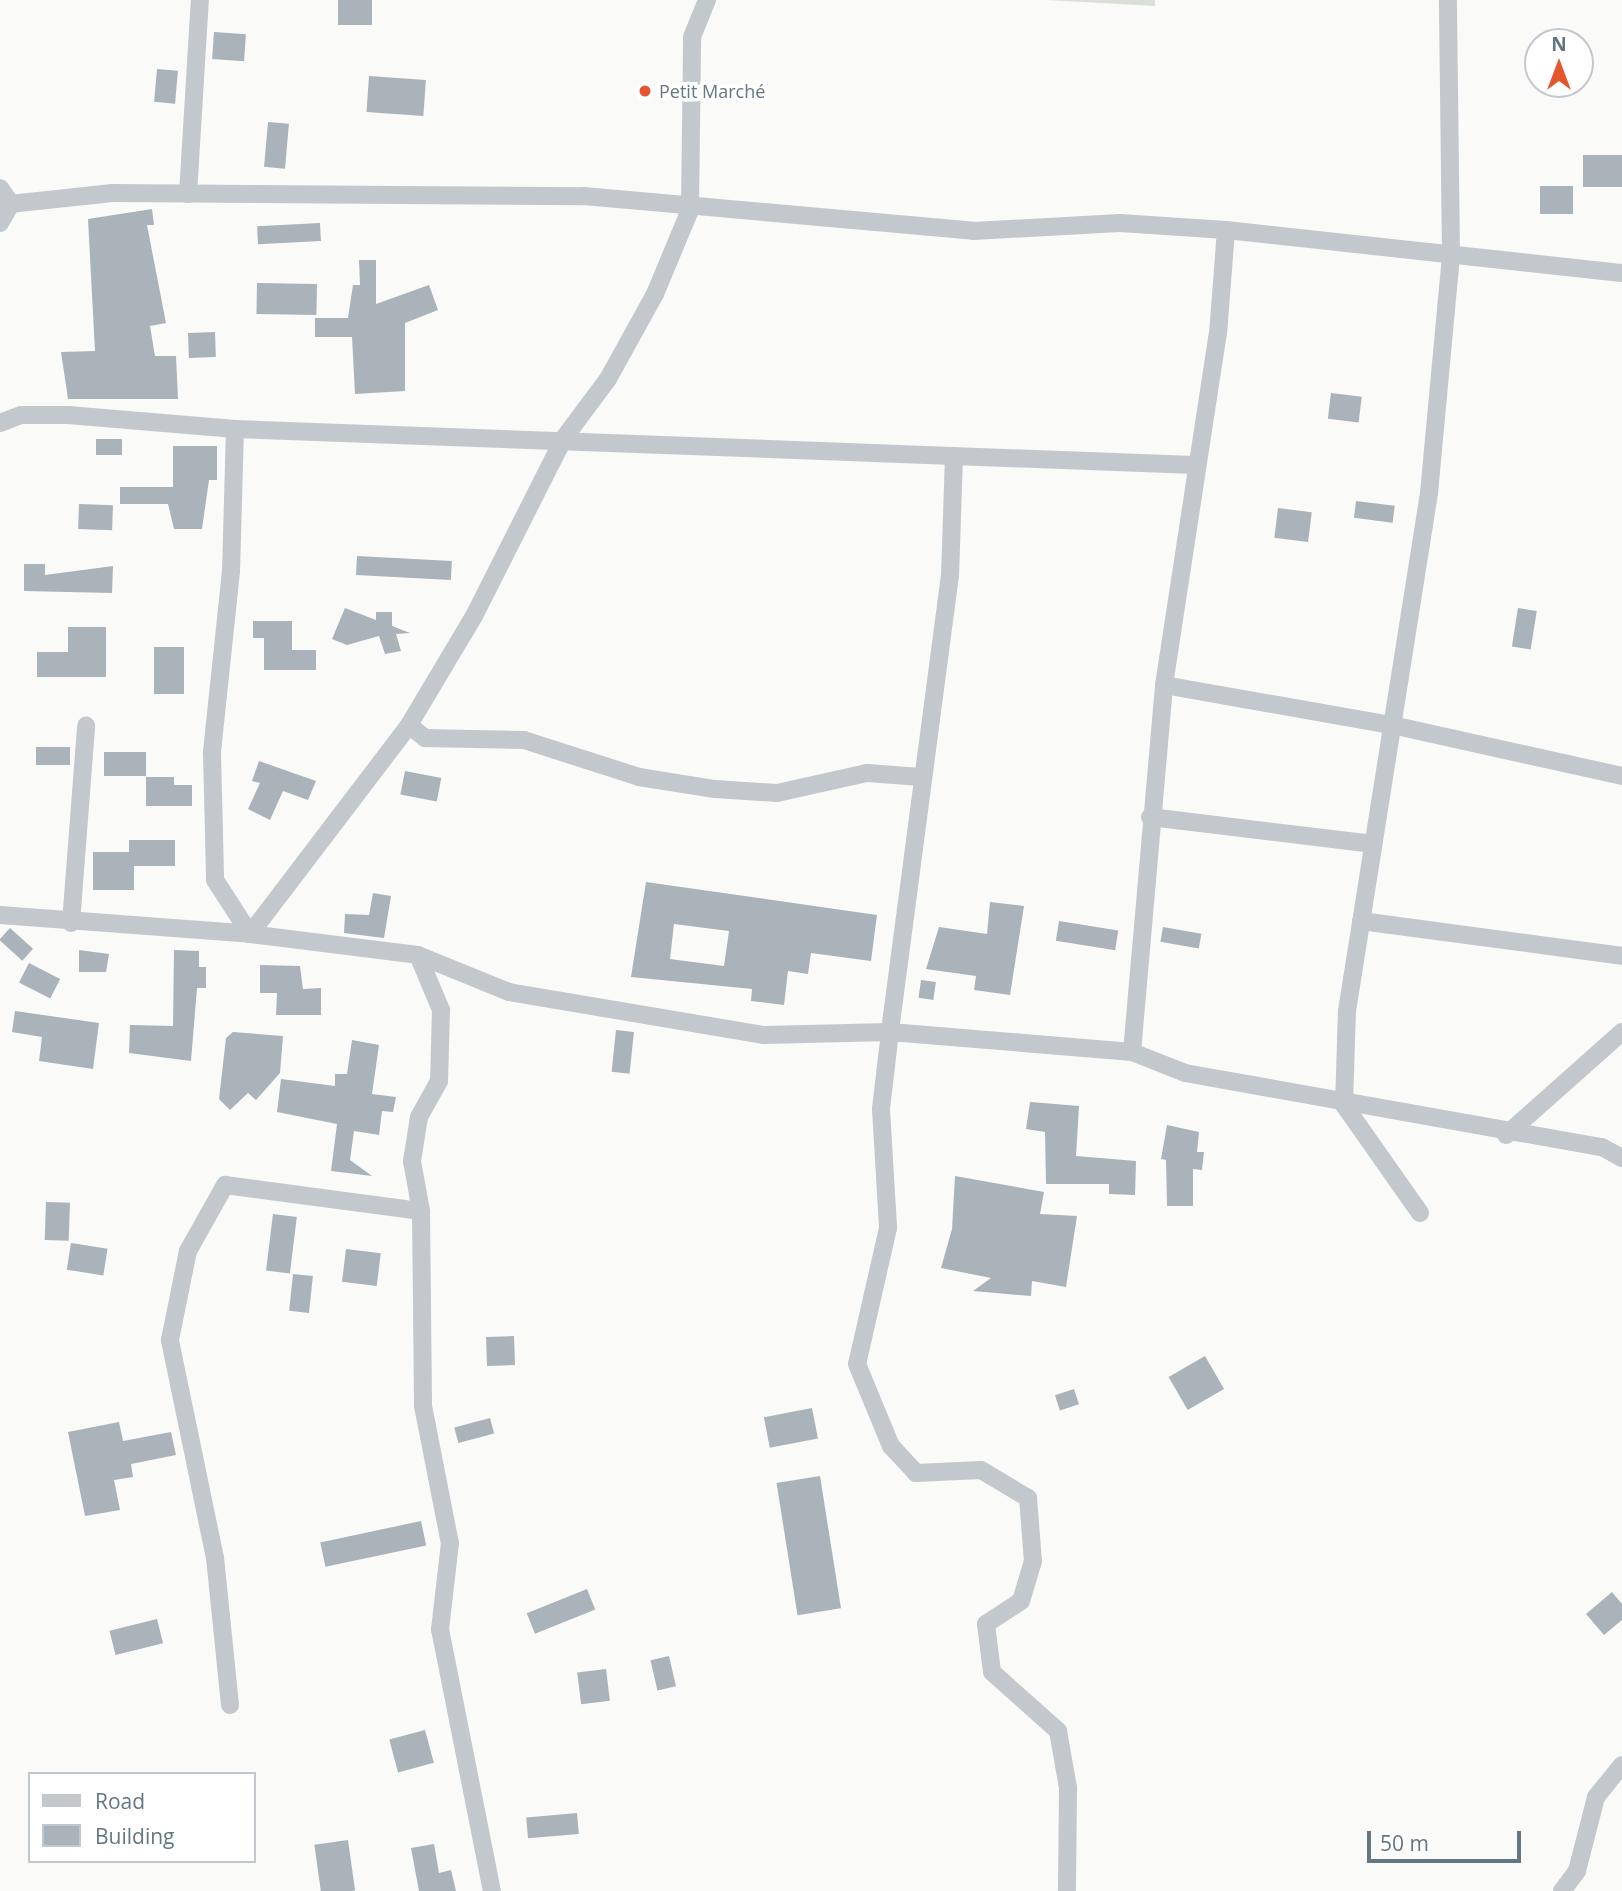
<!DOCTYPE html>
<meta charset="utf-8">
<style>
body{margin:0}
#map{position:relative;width:1622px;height:1891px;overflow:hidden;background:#fafaf8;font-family:"Open Sans",sans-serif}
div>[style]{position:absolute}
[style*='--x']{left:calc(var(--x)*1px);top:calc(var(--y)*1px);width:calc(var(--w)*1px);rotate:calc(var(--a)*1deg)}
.green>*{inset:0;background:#dadfd7}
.building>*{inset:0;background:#aab3b9;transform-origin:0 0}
.minor>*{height:18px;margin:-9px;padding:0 9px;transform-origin:9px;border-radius:9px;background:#c3c8cc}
.dots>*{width:19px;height:19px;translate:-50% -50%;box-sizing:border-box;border:4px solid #fff;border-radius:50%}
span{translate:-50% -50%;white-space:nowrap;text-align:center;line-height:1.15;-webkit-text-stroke:7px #fff;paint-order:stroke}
.poi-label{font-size:18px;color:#657683}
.left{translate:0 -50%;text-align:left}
.legend{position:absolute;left:28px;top:1772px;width:228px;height:91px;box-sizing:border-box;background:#fff;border:2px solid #c1c8cd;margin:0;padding:9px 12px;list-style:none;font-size:21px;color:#657683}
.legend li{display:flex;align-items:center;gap:14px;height:35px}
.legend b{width:35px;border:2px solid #c1c8cd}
.north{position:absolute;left:1524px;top:28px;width:70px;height:70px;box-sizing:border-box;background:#fff;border:2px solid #c1c8cd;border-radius:50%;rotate:0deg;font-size:19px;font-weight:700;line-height:28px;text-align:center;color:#657683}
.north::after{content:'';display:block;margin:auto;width:24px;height:32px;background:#e4572e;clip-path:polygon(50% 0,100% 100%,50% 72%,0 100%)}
.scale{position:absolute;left:1367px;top:1831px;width:154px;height:32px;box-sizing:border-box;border:4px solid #657683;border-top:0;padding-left:9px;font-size:21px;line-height:24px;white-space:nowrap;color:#657683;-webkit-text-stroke:5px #fff;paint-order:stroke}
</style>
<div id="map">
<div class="green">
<div style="clip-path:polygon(1047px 0,1155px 0,1155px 6px)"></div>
</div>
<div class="building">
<div style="left:338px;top:0;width:34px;height:25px"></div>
<div style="left:214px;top:32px;width:32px;height:27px;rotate:4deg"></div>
<div style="left:157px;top:69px;width:21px;height:33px;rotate:5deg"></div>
<div style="left:369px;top:76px;width:57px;height:36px;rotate:4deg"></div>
<div style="left:268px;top:122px;width:21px;height:45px;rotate:5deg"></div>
<div style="left:1622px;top:155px;width:32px;height:39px;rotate:90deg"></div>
<div style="left:1540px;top:186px;width:33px;height:28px"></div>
<div style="clip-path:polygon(152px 209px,154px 225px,147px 225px,166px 323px,150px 326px,155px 356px,176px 356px,178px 399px,68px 399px,61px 352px,95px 351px,88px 219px)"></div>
<div style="left:320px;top:223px;width:18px;height:63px;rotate:87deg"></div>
<div style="clip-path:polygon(359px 260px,376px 260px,376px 304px,429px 285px,438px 310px,405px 323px,405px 391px,355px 394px,352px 337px,315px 337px,315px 318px,348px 318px,353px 285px,360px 285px)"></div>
<div style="left:257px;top:283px;width:60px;height:31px;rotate:1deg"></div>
<div style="left:215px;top:332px;width:25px;height:27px;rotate:88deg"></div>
<div style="left:1331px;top:393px;width:31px;height:26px;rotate:7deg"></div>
<div style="left:96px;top:439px;width:26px;height:16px"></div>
<div style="clip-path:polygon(173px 446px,217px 446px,217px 480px,209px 480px,202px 529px,174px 529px,168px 504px,120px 504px,120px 487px,173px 487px)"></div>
<div style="left:1356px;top:501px;width:39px;height:17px;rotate:7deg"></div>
<div style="left:79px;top:504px;width:34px;height:25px;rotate:2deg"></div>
<div style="left:1278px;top:508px;width:34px;height:30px;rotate:7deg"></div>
<div style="left:357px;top:556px;width:95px;height:19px;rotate:3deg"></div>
<div style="clip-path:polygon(24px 564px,45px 564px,45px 575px,113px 566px,112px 593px,24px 591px)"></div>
<div style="clip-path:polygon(345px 608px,376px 620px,376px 612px,392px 612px,392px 626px,410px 633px,396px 634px,401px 651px,385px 654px,379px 636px,347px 645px,332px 639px)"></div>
<div style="left:1518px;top:608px;width:19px;height:39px;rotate:9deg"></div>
<div style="clip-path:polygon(253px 621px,292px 621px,292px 650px,316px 650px,316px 670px,264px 670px,264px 638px,253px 638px)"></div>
<div style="clip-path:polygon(68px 627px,106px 627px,106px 677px,37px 677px,37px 652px,68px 652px)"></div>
<div style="left:154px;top:647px;width:30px;height:47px"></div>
<div style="left:36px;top:747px;width:34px;height:18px"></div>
<div style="left:104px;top:752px;width:42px;height:24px"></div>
<div style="clip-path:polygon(259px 761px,316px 781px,308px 800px,283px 791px,270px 820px,248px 809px,260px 783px,252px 781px)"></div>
<div style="left:405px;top:771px;width:37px;height:24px;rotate:11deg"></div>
<div style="clip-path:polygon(146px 777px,174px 777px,174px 785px,192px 785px,192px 806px,146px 806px)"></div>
<div style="clip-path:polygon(129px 840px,175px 840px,175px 866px,134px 866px,134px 890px,93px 890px,93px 852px,129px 852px)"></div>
<div style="clip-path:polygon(evenodd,646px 882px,877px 915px,871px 961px,811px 953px,808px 974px,788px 971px,784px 1005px,751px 1001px,752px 989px,631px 977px,646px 882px,674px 924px,729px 931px,724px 966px,670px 959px,674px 924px)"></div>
<div style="clip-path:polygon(373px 893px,391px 896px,384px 938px,344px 933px,345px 914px,369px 915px)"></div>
<div style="clip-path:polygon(990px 902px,1024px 906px,1010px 995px,974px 990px,976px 976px,926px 969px,939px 927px,987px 934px)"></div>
<div style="left:1059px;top:921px;width:60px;height:20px;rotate:9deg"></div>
<div style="left:1163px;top:927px;width:39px;height:15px;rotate:10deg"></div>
<div style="left:10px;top:928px;width:31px;height:16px;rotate:42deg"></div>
<div style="clip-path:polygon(79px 950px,109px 954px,106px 972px,79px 972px)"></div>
<div style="clip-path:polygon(174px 950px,199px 951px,199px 967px,206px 967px,206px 988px,197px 988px,191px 1061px,129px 1053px,130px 1025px,173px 1026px)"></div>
<div style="left:29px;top:963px;width:35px;height:22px;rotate:27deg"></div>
<div style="clip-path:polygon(260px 965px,300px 966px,303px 989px,321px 988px,321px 1015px,276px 1015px,277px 993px,260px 993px)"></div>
<div style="left:921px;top:980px;width:15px;height:18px;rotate:8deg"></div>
<div style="clip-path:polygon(15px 1011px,99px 1023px,93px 1069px,39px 1061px,42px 1037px,12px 1032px)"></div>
<div style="left:616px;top:1030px;width:18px;height:42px;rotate:6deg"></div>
<div style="clip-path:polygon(233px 1032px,283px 1036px,280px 1073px,256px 1100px,248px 1093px,230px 1110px,219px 1099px,226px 1038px)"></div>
<div style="clip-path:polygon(352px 1040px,379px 1045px,372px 1094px,396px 1097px,393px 1112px,382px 1111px,379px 1135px,354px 1131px,350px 1160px,372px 1176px,331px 1171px,337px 1124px,277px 1112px,281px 1079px,335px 1086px,335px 1074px,347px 1074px)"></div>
<div style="clip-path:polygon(1030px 1102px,1079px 1106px,1076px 1156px,1136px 1161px,1135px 1195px,1109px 1194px,1109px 1184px,1046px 1184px,1045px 1132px,1026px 1129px)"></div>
<div style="clip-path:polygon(1167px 1125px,1199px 1132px,1197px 1152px,1204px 1152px,1202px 1170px,1193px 1169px,1193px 1206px,1167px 1206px,1166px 1160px,1161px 1159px)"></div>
<div style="clip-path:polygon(955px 1176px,1044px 1192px,1040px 1214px,1077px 1216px,1066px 1287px,1032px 1281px,1031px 1296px,973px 1291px,991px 1278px,941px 1268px,952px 1229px)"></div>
<div style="left:46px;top:1202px;width:24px;height:38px;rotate:2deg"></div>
<div style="left:273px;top:1214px;width:24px;height:57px;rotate:7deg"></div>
<div style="left:71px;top:1243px;width:37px;height:27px;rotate:9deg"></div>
<div style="left:346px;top:1249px;width:35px;height:33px;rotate:7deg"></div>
<div style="left:293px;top:1274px;width:20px;height:37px;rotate:6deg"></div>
<div style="left:514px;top:1336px;width:29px;height:28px;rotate:88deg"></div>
<div style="left:1205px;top:1356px;width:38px;height:42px;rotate:60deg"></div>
<div style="left:1074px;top:1389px;width:16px;height:20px;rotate:72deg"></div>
<div style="left:812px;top:1408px;width:31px;height:49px;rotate:79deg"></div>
<div style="left:490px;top:1418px;width:16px;height:37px;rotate:75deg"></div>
<div style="clip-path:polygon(119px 1422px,123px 1441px,171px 1432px,176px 1455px,131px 1464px,133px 1477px,114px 1480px,120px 1510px,85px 1516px,68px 1432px)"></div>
<div style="left:820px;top:1476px;width:134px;height:44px;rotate:81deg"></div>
<div style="left:421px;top:1521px;width:25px;height:103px;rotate:78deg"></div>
<div style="left:587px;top:1589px;width:22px;height:65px;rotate:68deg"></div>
<div style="clip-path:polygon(1612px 1592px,1622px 1604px,1622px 1620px,1604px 1635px,1586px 1614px)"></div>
<div style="left:157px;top:1619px;width:25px;height:49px;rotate:76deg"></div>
<div style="left:669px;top:1656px;width:31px;height:19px;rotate:77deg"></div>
<div style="left:606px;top:1669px;width:32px;height:29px;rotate:83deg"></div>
<div style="left:425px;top:1730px;width:34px;height:37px;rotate:75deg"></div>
<div style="left:577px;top:1813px;width:21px;height:51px;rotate:85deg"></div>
<div style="left:348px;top:1840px;width:51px;height:34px;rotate:82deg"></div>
<div style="clip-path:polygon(434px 1844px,439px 1873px,451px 1870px,456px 1891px,419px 1891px,411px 1848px)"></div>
</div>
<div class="minor">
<div style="--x:0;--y:188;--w:19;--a:55"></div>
<div style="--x:11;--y:204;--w:22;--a:120"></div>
<div style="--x:188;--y:194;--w:194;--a:-86.5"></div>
<div style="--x:0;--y:205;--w:113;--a:-6.1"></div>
<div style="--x:112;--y:193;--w:472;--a:0.4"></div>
<div style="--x:584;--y:196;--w:391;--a:5.1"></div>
<div style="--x:973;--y:231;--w:147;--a:-3.1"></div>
<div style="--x:1120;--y:223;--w:106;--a:3.8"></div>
<div style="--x:1226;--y:230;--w:398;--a:6.2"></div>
<div style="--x:0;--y:423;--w:22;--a:-21"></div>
<div style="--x:21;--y:415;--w:47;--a:0"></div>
<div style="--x:68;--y:415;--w:168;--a:4.8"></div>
<div style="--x:235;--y:429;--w:960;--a:2.15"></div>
<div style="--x:235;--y:429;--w:142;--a:91.6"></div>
<div style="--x:231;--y:571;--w:183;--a:96"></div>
<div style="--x:212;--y:753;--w:127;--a:88.6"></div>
<div style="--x:215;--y:880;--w:64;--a:57.1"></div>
<div style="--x:954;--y:456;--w:119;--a:91.9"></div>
<div style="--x:950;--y:575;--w:461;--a:97.5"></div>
<div style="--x:890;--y:1032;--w:243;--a:4.7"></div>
<div style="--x:1132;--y:1052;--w:57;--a:21.6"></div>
<div style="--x:1185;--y:1073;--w:424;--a:10.1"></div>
<div style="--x:1602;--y:1147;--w:23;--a:29"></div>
<div style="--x:1164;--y:685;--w:231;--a:10"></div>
<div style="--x:1392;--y:725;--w:236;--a:12.5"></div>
<div style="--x:409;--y:725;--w:21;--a:39"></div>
<div style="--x:425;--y:738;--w:99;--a:1.2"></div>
<div style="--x:524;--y:740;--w:121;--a:17.8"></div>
<div style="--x:639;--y:777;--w:77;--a:9"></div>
<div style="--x:715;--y:789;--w:62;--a:3.7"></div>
<div style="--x:777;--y:793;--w:92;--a:-12.5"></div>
<div style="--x:867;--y:773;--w:54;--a:4.2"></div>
<div style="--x:1150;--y:817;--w:225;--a:6.9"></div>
<div style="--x:0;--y:915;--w:251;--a:4.3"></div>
<div style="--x:250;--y:934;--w:169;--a:7.1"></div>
<div style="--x:418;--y:955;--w:98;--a:22.1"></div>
<div style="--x:509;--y:992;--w:259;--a:9.6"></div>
<div style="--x:764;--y:1035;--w:126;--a:-1.4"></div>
<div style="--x:890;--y:1032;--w:78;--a:96.7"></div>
<div style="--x:881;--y:1109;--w:119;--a:86.6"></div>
<div style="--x:888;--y:1228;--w:139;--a:102.8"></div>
<div style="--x:857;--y:1364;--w:89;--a:67.5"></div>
<div style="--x:891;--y:1446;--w:37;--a:47"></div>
<div style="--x:916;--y:1473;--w:65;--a:-2.6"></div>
<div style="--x:981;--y:1470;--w:55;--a:30.8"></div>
<div style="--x:1028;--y:1498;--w:63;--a:85.5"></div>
<div style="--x:1033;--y:1561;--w:42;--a:106.7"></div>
<div style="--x:1021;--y:1601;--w:42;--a:146.7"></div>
<div style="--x:986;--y:1624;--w:48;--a:82.9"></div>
<div style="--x:992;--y:1672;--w:89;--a:41.8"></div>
<div style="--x:1058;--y:1731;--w:58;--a:80"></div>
<div style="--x:1068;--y:1788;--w:103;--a:90.6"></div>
<div style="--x:1361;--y:921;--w:263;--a:7.6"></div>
<div style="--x:71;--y:923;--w:198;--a:-85.6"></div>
<div style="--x:250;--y:934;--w:263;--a:-52.7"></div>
<div style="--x:409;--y:725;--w:127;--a:-59.2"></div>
<div style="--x:474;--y:616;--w:199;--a:-63.2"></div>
<div style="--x:564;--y:438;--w:74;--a:-53.3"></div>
<div style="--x:608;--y:379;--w:97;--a:-61.1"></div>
<div style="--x:655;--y:294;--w:91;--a:-67.4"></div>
<div style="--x:690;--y:210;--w:173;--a:-89.3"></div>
<div style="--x:692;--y:37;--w:40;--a:-68"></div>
<div style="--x:418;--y:955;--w:60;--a:67.3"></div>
<div style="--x:441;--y:1010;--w:71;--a:91.6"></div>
<div style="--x:439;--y:1081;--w:41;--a:119.1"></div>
<div style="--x:419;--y:1117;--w:45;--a:99"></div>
<div style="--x:412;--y:1161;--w:51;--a:79.8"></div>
<div style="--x:421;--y:1211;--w:195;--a:89.4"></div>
<div style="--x:423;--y:1406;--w:140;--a:78.9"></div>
<div style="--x:450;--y:1543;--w:87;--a:96.6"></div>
<div style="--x:440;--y:1629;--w:267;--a:78.8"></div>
<div style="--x:1132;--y:1052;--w:368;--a:-85"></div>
<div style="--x:1164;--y:685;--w:355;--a:-81.3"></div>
<div style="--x:1218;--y:334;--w:104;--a:-85.6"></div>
<div style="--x:1506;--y:1135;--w:155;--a:-41.6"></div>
<div style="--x:1420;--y:1213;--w:132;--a:-125.1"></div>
<div style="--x:1344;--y:1105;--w:94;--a:-88.2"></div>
<div style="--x:1347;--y:1011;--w:524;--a:-81"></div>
<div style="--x:1429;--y:493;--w:240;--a:-84.7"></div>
<div style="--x:1451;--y:254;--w:254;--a:-90.7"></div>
<div style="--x:230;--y:1705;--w:148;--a:-95.8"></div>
<div style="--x:215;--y:1558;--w:223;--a:-101.7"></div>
<div style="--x:170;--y:1340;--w:91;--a:-78.6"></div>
<div style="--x:188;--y:1251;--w:76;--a:-60.7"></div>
<div style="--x:225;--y:1185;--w:198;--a:7.6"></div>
<div style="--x:1562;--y:1891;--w:25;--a:-53"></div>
<div style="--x:1577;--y:1871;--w:76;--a:-75.6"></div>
<div style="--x:1596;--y:1797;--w:41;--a:-50.9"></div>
</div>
<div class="dots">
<div style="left:645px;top:91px;background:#e4572e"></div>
</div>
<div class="poi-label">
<span class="left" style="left:659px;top:91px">Petit Marché</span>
</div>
<ul class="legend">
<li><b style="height:9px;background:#c3c8cc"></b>Road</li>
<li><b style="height:19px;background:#aab3b9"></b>Building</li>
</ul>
<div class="north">N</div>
<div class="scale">50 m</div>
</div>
